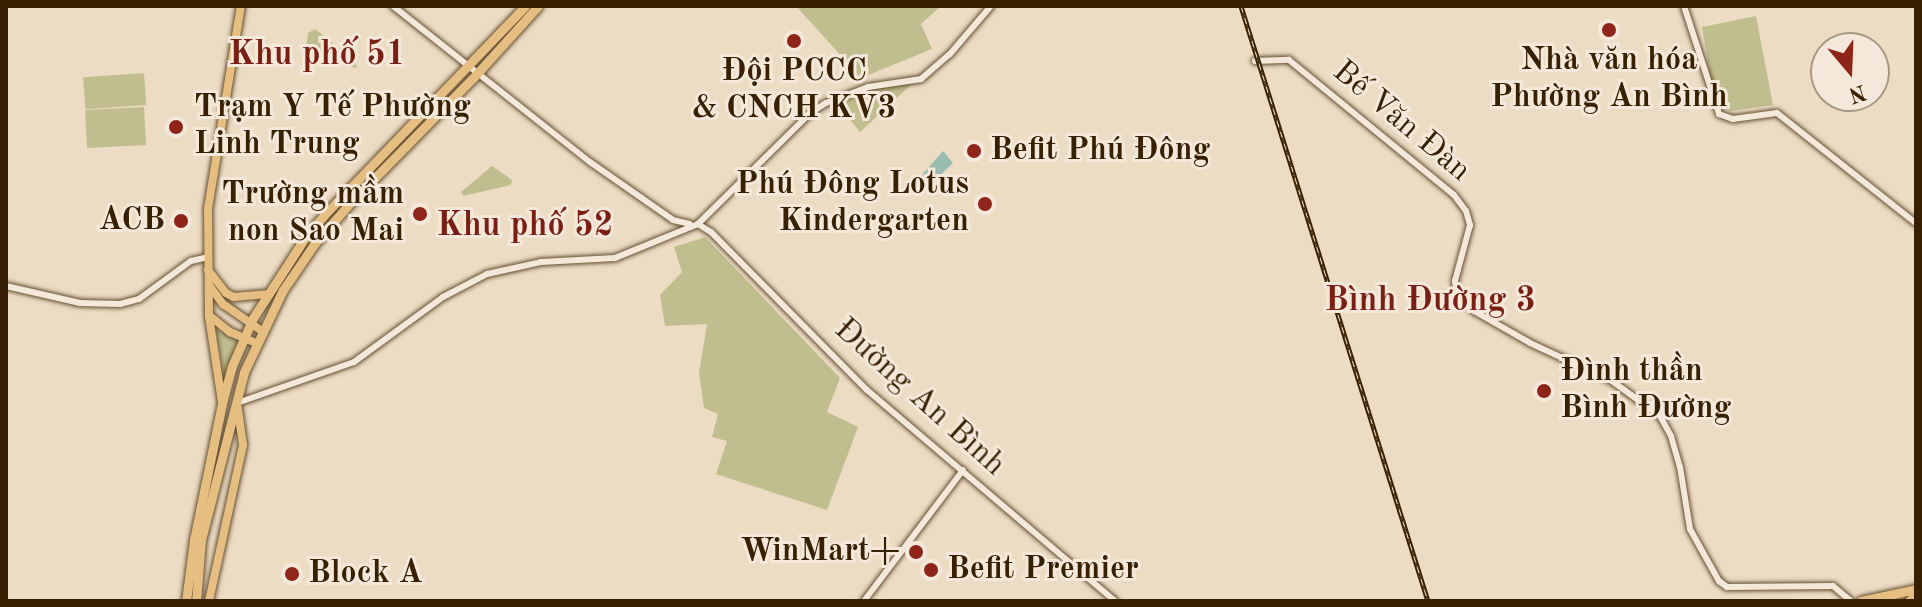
<!DOCTYPE html>
<meta charset="utf-8">
<style>
body{margin:0}
#map{position:relative;width:1922px;height:607px;overflow:hidden;background:#ecdcc4;font-family:"Old Standard TT",serif}
div>[style]{position:absolute}
[style*='--x']{left:calc(var(--x)*1px);top:calc(var(--y)*1px);width:calc(var(--w)*1px);rotate:calc(var(--a)*1deg)}
.green>*{inset:0;background:#c0be8f;transform-origin:0 0}
.water>*{inset:0;background:#99bcb0}
.roads{filter:drop-shadow(0 0 2px #655032) drop-shadow(0 0 2px #655032)}
.minor>*{height:6px;margin:-3px;padding:0 3px;transform-origin:3px;border-radius:3px;background:#f3e8d9}
.major>*{height:8px;margin:-4px;padding:0 4px;transform-origin:4px;border-radius:4px;background:#e6be82}
.highway>*{height:9px;margin:-4.5px;padding:0 4.5px;transform-origin:4.5px;border-radius:4.5px;background:#e6be82}
.rail>*{height:5px;margin-top:-2.5px;transform-origin:0;background:repeating-linear-gradient(90deg,#f3e8d9 0 6px,#382102 0 12px);box-sizing:border-box;border-block:2px solid #382102}
.dots>*{width:22px;height:22px;translate:-50% -50%;box-sizing:border-box;border:4px solid #f3e8d9;border-radius:50%}
span{translate:-50% -50%;white-space:nowrap;text-align:center;line-height:1.15;-webkit-text-stroke:6px #f3e8d9;paint-order:stroke}
.poi-label{font-size:32px;color:#382102;font-weight:700}
.left{translate:0 -50%;text-align:left}
.right{translate:-100% -50%;text-align:right}
.street-label{font-size:32px;color:#382102}
.neighbourhood-label{font-size:34px;color:#7a1f14;font-weight:700}
.frame{position:absolute;inset:0;border:8px solid #382102;pointer-events:none}
.north{position:absolute;left:1810px;top:32px;width:80px;height:80px;box-sizing:border-box;background:#f3e8d9;border:2px solid #a89883;border-radius:50%;rotate:161deg;font-size:22px;font-weight:700;line-height:32px;text-align:center;color:#382102}
.north::after{content:'';display:block;margin:auto;width:28px;height:36px;background:#8f2418;clip-path:polygon(50% 0,100% 100%,50% 72%,0 100%)}
</style>
<div id="map">
<div class="green">
<div style="clip-path:polygon(796px 6px,910px 8px,941px 6px,921px 24px,932px 49px,861px 78px)"></div>
<div style="clip-path:polygon(1756px 16px,1773px 105px,1731px 111px,1715px 106px,1702px 27px)"></div>
<div style="clip-path:polygon(315px 29px,355px 61px,357px 68px,305px 58px,308px 33px)"></div>
<div style="left:144px;top:73px;width:32px;height:61px;rotate:86deg"></div>
<div style="clip-path:polygon(914px 82px,860px 132px,837px 103px,876px 88px)"></div>
<div style="left:144px;top:107px;width:38px;height:59px;rotate:87deg"></div>
<div style="clip-path:polygon(492px 166px,512px 180px,511px 185px,463px 196px,461px 192px)"></div>
<div style="clip-path:polygon(705px 237px,840px 378px,827px 412px,858px 427px,827px 510px,716px 474px,727px 441px,712px 437px,718px 414px,704px 408px,699px 373px,707px 324px,665px 326px,660px 295px,682px 272px,674px 247px)"></div>
<div style="clip-path:polygon(216px 330px,239px 339px,225px 383px)"></div>
</div>
<div class="water">
<div style="clip-path:polygon(943px 151px,953px 163px,930px 185px,921px 176px)"></div>
</div>
<div class="roads">
<div class="minor">
<div style="--x:393;--y:6;--w:251;--a:38.4"></div>
<div style="--x:590;--y:162;--w:101;--a:34.9"></div>
<div style="--x:673;--y:220;--w:17;--a:13"></div>
<div style="--x:1684;--y:6;--w:114;--a:72"></div>
<div style="--x:1719;--y:114;--w:15;--a:20"></div>
<div style="--x:1733;--y:119;--w:44;--a:-7.8"></div>
<div style="--x:1777;--y:113;--w:177;--a:38.4"></div>
<div style="--x:1255;--y:61;--w:34;--a:-2"></div>
<div style="--x:1289;--y:60;--w:213;--a:39.3"></div>
<div style="--x:1454;--y:195;--w:20;--a:53"></div>
<div style="--x:1466;--y:211;--w:15;--a:74"></div>
<div style="--x:1470;--y:225;--w:58;--a:105"></div>
<div style="--x:1455;--y:281;--w:12;--a:81"></div>
<div style="--x:1457;--y:293;--w:25;--a:47"></div>
<div style="--x:1474;--y:311;--w:64;--a:29.7"></div>
<div style="--x:1530;--y:343;--w:90;--a:24.9"></div>
<div style="--x:1612;--y:381;--w:59;--a:36.1"></div>
<div style="--x:1660;--y:416;--w:23;--a:61"></div>
<div style="--x:1671;--y:436;--w:32;--a:74"></div>
<div style="--x:1680;--y:467;--w:63;--a:80.8"></div>
<div style="--x:1690;--y:529;--w:60;--a:60.9"></div>
<div style="--x:1719;--y:581;--w:10;--a:37"></div>
<div style="--x:1727;--y:587;--w:106;--a:-0.5"></div>
<div style="--x:1833;--y:586;--w:23;--a:40"></div>
<div style="--x:698;--y:224;--w:15;--a:32"></div>
<div style="--x:711;--y:232;--w:222;--a:45.4"></div>
<div style="--x:867;--y:390;--w:326;--a:40.4"></div>
<div style="--x:6;--y:286;--w:76;--a:12.9"></div>
<div style="--x:80;--y:303;--w:40;--a:1.4"></div>
<div style="--x:120;--y:304;--w:20;--a:-15"></div>
<div style="--x:139;--y:299;--w:64;--a:-36.2"></div>
<div style="--x:191;--y:261;--w:17;--a:-13"></div>
<div style="--x:237;--y:403;--w:124;--a:-19.3"></div>
<div style="--x:354;--y:362;--w:110;--a:-36.1"></div>
<div style="--x:443;--y:297;--w:50;--a:-27.6"></div>
<div style="--x:487;--y:274;--w:55;--a:-12.5"></div>
<div style="--x:541;--y:262;--w:74;--a:-3.1"></div>
<div style="--x:615;--y:258;--w:90;--a:-22.3"></div>
<div style="--x:698;--y:224;--w:156;--a:-44.7"></div>
<div style="--x:809;--y:114;--w:20;--a:-33"></div>
<div style="--x:826;--y:103;--w:45;--a:-20.9"></div>
<div style="--x:868;--y:87;--w:54;--a:-8.6"></div>
<div style="--x:921;--y:79;--w:38;--a:-41"></div>
<div style="--x:950;--y:54;--w:63;--a:-49.5"></div>
<div style="--x:864;--y:601;--w:164;--a:-52.9"></div>
</div>
<div class="major">
<div style="--x:208;--y:270;--w:29;--a:52"></div>
<div style="--x:226;--y:293;--w:9;--a:27"></div>
<div style="--x:234;--y:297;--w:33;--a:-5"></div>
<div style="--x:209;--y:285;--w:24;--a:54"></div>
<div style="--x:223;--y:304;--w:47;--a:34.7"></div>
<div style="--x:210;--y:316;--w:26;--a:39"></div>
<div style="--x:230;--y:332;--w:28;--a:23"></div>
<div style="--x:222;--y:402;--w:87;--a:-98.6"></div>
<div style="--x:209;--y:316;--w:107;--a:-90.5"></div>
<div style="--x:208;--y:209;--w:206;--a:-80.8"></div>
<div style="--x:209;--y:601;--w:160;--a:-77.7"></div>
<div style="--x:243;--y:445;--w:42;--a:-98.1"></div>
</div>
<div class="highway">
<div style="--x:186;--y:601;--w:62;--a:-82.5"></div>
<div style="--x:194;--y:540;--w:140;--a:-78.4"></div>
<div style="--x:222;--y:403;--w:38;--a:-75"></div>
<div style="--x:232;--y:366;--w:52;--a:-66.4"></div>
<div style="--x:253;--y:318;--w:98;--a:-57.1"></div>
<div style="--x:306;--y:236;--w:33;--a:-49"></div>
<div style="--x:328;--y:211;--w:284;--a:-46.1"></div>
<div style="--x:196;--y:601;--w:61;--a:-85.3"></div>
<div style="--x:201;--y:540;--w:173;--a:-75.6"></div>
<div style="--x:244;--y:372;--w:91;--a:-64.6"></div>
<div style="--x:283;--y:290;--w:57;--a:-55.8"></div>
<div style="--x:315;--y:243;--w:53;--a:-48.8"></div>
<div style="--x:350;--y:203;--w:175;--a:-45.5"></div>
<div style="--x:473;--y:78;--w:97;--a:-47.9"></div>
<div style="--x:1861;--y:601;--w:56;--a:-12.3"></div>
<div style="--x:1909;--y:601;--w:9;--a:-41"></div>
</div>
</div>
<div class="rail">
<div style="--x:1241;--y:6;--w:624;--a:72.55"></div>
</div>
<div class="dots">
<div style="left:1609px;top:30px;background:#8f2418"></div>
<div style="left:794px;top:41px;background:#8f2418"></div>
<div style="left:176px;top:127px;background:#8f2418"></div>
<div style="left:974px;top:151px;background:#8f2418"></div>
<div style="left:985px;top:204px;background:#8f2418"></div>
<div style="left:420px;top:214px;background:#8f2418"></div>
<div style="left:181px;top:221px;background:#8f2418"></div>
<div style="left:1544px;top:391px;background:#8f2418"></div>
<div style="left:916px;top:552px;background:#8f2418"></div>
<div style="left:931px;top:570px;background:#8f2418"></div>
<div style="left:292px;top:574px;background:#8f2418"></div>
</div>
<div class="poi-label">
<span style="left:1609px;top:80px">Nhà văn hóa<br>Phường An Bình</span>
<span style="left:794px;top:91px">Đội PCCC<br>&amp; CNCH KV3</span>
<span class="left" style="left:194px;top:127px">Trạm Y Tế Phường<br>Linh Trung</span>
<span class="left" style="left:990px;top:151px">Befit Phú Đông</span>
<span class="right" style="left:969px;top:204px">Phú Đông Lotus<br>Kindergarten</span>
<span class="right" style="left:404px;top:214px">Trường mầm<br>non Sao Mai</span>
<span class="right" style="left:165px;top:221px">ACB</span>
<span class="left" style="left:1560px;top:391px">Đình thần<br>Bình Đường</span>
<span class="right" style="left:900px;top:552px">WinMart+</span>
<span class="left" style="left:947px;top:570px">Befit Premier</span>
<span class="left" style="left:308px;top:574px">Block A</span>
</div>
<div class="street-label">
<span style="left:1401px;top:122px;rotate:40deg">Bế Văn Đàn</span>
<span style="left:919px;top:398px;rotate:42deg">Đường An Bình</span>
</div>
<div class="neighbourhood-label">
<span style="left:317px;top:56px">Khu phố 51</span>
<span style="left:525px;top:227px">Khu phố 52</span>
<span style="left:1430px;top:302px">Bình Đường 3</span>
</div>
<div class="frame"></div>
<div class="north">N</div>
</div>
